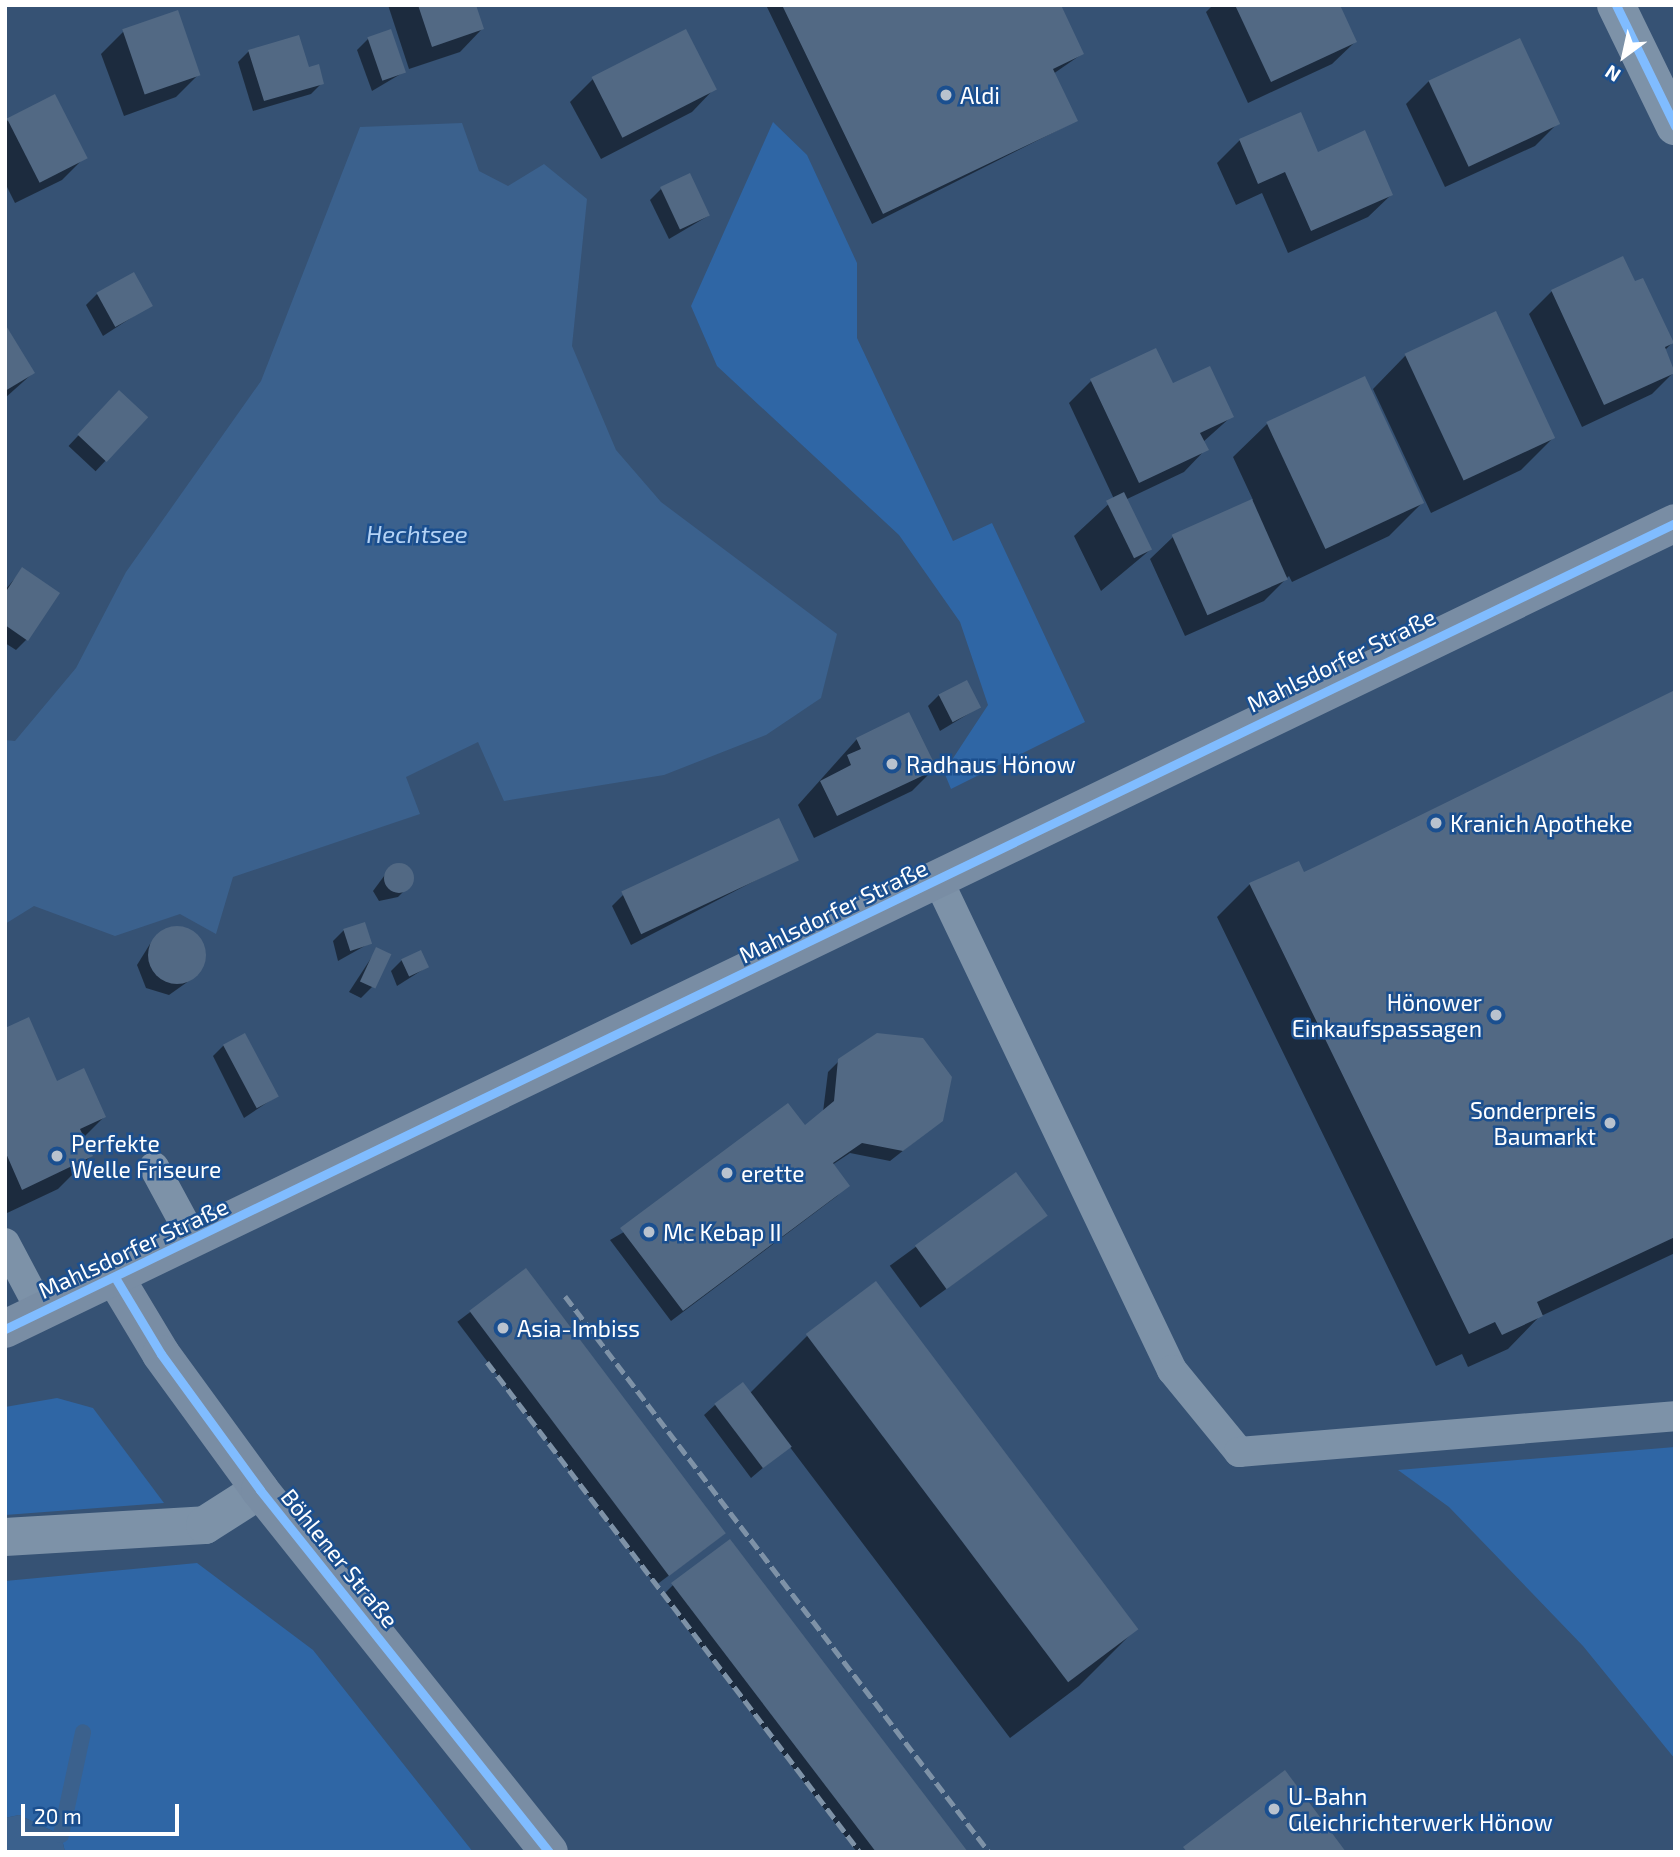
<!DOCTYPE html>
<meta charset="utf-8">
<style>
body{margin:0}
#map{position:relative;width:1680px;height:1857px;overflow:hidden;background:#365274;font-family:"Exo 2",sans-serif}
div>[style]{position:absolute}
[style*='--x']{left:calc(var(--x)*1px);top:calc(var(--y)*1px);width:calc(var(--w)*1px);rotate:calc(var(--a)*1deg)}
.green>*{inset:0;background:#2f66a5}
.water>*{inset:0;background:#3b618d}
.shadow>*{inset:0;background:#0007;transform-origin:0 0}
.stream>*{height:16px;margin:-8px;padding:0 8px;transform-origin:8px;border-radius:8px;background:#3b618d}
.building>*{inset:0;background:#526984;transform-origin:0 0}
.round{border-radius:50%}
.lane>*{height:30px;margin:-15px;padding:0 15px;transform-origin:15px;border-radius:15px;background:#7d92a8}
.street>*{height:38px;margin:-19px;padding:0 19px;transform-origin:19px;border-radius:19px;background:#7d92a8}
.secondary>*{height:38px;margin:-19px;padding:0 19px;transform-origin:19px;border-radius:19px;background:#798da4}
.rail>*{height:5px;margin-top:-2.5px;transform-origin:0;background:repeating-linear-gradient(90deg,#7e92a7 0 12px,transparent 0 17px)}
.cycleway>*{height:9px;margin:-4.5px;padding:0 4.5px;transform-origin:4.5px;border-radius:4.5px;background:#80bcff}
.dots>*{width:19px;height:19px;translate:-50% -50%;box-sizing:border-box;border:4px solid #1b4f8f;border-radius:50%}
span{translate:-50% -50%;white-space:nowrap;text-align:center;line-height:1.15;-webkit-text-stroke:5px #1b4f8f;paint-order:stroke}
.poi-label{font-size:23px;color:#fff}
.left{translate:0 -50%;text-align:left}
.right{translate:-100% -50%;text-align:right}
.street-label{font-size:23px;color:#fff}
.water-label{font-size:24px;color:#b5d3f5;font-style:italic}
.frame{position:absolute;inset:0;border:7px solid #fff;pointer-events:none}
.north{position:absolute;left:1589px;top:21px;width:70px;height:70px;-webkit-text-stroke:5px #1b4f8f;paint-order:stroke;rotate:213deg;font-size:19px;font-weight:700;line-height:28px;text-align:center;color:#fff}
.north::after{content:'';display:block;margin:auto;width:24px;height:32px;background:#fff;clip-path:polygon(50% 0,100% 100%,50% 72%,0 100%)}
.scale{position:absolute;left:21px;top:1804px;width:158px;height:32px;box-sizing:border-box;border:4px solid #fff;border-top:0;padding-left:9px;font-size:21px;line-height:24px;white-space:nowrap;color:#fff;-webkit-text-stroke:5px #1b4f8f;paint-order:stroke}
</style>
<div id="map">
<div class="green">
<div style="clip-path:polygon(773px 122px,807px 155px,857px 263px,857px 338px,953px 541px,992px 523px,1085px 722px,951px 789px,944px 772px,988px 705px,960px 622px,899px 535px,717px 366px,691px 306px)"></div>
<div style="clip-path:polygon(57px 1398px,93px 1408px,164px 1503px,5px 1515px,5px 1407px)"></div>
<div style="clip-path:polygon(1675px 1447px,1675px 1759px,1583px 1646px,1449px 1507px,1398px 1470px)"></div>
<div style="clip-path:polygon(197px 1563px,313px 1650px,473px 1852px,65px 1852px,61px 1835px,19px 1815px,5px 1818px,5px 1581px)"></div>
</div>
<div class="water">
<div style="clip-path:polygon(462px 123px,479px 171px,508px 186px,544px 164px,587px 199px,572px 346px,616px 450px,661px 502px,837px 634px,821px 698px,766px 735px,664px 775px,504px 801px,478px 742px,406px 777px,420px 814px,233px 877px,216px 934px,180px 914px,115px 936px,34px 906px,5px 924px,5px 740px,15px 741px,76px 668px,126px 572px,261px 381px,360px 127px)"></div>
<div style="clip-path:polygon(19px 1815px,61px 1835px,65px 1852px,5px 1852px,5px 1818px)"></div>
</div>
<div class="shadow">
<div style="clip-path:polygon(388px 5px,475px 5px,482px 29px,460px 52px,409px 69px)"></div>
<div style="clip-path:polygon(766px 5px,1059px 5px,1082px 54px,1053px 74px,1076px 121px,872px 224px)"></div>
<div style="clip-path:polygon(1213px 5px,1338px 5px,1355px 42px,1332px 64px,1248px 103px,1206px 12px)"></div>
<div style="clip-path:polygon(124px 31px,199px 74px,176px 97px,124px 116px,101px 54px)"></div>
<div style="clip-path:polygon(368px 39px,404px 72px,372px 91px,357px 50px)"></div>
<div style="clip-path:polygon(249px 51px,322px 83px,311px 94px,253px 111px,238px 62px)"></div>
<div style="clip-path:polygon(593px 79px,714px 89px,692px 112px,601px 159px,570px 102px)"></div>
<div style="clip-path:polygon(1429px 81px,1558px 123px,1535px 146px,1445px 187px,1406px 104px)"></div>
<div style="clip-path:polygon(55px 96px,85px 157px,62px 180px,15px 203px,5px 183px,5px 122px)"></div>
<div style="clip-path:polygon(1240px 140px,1317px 154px,1391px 195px,1368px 217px,1288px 253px,1262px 193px,1236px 205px,1217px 163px)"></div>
<div style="clip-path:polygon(661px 189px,708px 216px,669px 239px,650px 200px)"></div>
<div style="clip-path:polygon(1634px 283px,1672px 343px,1665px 350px,1674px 372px,1652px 394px,1582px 427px,1529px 314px,1552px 291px)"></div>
<div style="clip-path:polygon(97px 294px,151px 305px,103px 336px,86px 305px)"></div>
<div style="clip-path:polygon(5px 327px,33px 373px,5px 398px)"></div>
<div style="clip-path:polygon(1406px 355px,1554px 437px,1521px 470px,1431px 513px,1373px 389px)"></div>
<div style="clip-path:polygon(1364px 379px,1422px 503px,1389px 536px,1292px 582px,1289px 576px,1264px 601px,1185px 636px,1150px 559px,1173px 537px,1253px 500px,1233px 457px,1267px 424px)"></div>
<div style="clip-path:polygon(1091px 381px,1172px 385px,1232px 416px,1203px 442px,1206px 449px,1184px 472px,1125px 500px,1150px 550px,1101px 591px,1074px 536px,1114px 499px,1069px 403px)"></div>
<div style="left:119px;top:392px;width:37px;height:74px;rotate:43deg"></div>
<div style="clip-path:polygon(23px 569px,27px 639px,16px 650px,5px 643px,5px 590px)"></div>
<div style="clip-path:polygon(939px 695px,978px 708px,940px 731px,928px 706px)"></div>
<div style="clip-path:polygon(1675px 696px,1675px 1253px,1539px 1317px,1508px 1349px,1468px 1367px,1462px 1354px,1436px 1366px,1217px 917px,1250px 884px,1303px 874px)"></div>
<div style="clip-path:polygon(857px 739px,934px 769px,912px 791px,814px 838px,798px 805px)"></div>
<div style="clip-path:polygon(797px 859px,631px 945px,612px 906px,623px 895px)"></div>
<div style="clip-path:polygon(390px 868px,408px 869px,409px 886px,398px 897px,379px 901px,373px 891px)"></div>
<div style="clip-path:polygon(173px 927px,196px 935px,205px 957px,193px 978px,169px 995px,146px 988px,137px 965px,150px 944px)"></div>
<div style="clip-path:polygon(344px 930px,370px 943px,338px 961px,333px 941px)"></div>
<div style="clip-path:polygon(377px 949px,372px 987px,361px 998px,349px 992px)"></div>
<div style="clip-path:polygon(402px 960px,427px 967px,397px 986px,391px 971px)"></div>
<div style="clip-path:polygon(5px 1030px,56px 1083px,104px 1117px,83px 1138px,91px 1156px,58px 1189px,5px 1214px)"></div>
<div style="clip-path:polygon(224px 1045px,277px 1096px,244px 1118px,213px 1056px)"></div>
<div style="clip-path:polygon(840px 1060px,942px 1120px,890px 1161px,850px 1153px,832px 1165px,847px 1185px,837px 1196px,671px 1321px,610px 1240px,804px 1128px,823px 1112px,828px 1072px)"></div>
<div style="left:1016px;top:1174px;width:52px;height:156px;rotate:54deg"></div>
<div style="left:526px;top:1270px;width:330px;height:86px;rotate:53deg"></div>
<div style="clip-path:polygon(875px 1284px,1136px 1629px,1079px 1686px,1010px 1738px,789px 1446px,751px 1478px,704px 1415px,715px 1405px,750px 1393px,807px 1336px)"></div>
<div style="clip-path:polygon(673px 1585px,966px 1852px,857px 1852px,662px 1596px)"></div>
</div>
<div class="stream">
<div style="--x:61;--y:1835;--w:105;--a:-77.9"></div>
</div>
<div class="building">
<div style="clip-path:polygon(418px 5px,476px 5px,484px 29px,432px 47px)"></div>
<div style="clip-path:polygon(782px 5px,1061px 5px,1084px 54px,1053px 69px,1078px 121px,883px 214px)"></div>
<div style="clip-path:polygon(1235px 5px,1340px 5px,1357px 42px,1271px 82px)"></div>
<div style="left:178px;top:10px;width:69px;height:59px;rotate:71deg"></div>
<div style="left:391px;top:29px;width:46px;height:25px;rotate:71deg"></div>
<div style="left:686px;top:29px;width:68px;height:106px;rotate:63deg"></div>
<div style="clip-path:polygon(299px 35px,309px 67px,319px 64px,324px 84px,264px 101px,248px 50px)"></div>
<div style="left:1520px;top:38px;width:95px;height:101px;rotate:65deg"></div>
<div style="left:55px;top:94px;width:72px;height:54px;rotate:63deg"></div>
<div style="clip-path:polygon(1301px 112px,1318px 152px,1365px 130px,1393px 195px,1311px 231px,1285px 172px,1258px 184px,1239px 139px)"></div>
<div style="left:690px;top:173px;width:47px;height:33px;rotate:65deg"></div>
<div style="clip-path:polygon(1623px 256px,1635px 281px,1643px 278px,1674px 343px,1665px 347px,1675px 373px,1604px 405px,1551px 290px)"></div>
<div style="left:134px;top:272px;width:39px;height:43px;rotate:61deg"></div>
<div style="left:1496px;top:311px;width:140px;height:101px;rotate:65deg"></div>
<div style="clip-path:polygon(5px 324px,35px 373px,5px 391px)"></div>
<div style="clip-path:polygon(1156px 348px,1173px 383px,1210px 366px,1234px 417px,1200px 433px,1209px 450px,1139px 483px,1090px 379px)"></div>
<div style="left:1365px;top:376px;width:140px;height:109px;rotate:65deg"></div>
<div style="left:119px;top:390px;width:40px;height:61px;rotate:43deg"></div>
<div style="left:1124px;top:492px;width:64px;height:20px;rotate:64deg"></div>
<div style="left:1252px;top:499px;width:88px;height:88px;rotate:66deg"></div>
<div style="clip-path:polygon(22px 567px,60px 593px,28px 641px,5px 625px,5px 593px)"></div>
<div style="left:967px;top:680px;width:31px;height:32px;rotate:63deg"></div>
<div style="clip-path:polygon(1675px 690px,1675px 1237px,1537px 1302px,1543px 1316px,1502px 1335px,1495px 1322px,1469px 1334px,1249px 883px,1299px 861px,1304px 872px,1321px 864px)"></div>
<div style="clip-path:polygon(909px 712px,937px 769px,837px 816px,820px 781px,851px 765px,847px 755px,861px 749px,856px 738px)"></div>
<div style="left:779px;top:818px;width:47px;height:174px;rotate:65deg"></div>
<div class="round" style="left:384px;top:863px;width:30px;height:30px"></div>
<div style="left:365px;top:922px;width:23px;height:23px;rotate:72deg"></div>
<div class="round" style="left:148px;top:926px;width:58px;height:58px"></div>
<div style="left:376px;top:947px;width:17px;height:38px;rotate:25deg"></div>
<div style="left:421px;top:950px;width:19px;height:22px;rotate:65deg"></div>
<div style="clip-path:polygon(29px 1017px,57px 1081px,84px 1068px,106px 1117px,80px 1129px,93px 1156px,22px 1190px,5px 1151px,5px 1028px)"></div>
<div style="left:245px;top:1033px;width:72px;height:25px;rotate:62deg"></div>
<div style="clip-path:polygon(877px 1033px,923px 1038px,952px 1077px,943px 1121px,903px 1151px,862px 1143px,833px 1163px,850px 1186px,683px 1311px,620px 1228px,788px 1103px,805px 1125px,834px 1101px,838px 1059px)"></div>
<div style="left:1016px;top:1172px;width:54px;height:125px;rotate:54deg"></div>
<div style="left:526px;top:1268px;width:332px;height:71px;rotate:53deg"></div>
<div style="left:876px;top:1281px;width:436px;height:88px;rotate:53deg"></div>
<div style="left:743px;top:1382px;width:81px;height:36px;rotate:53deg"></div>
<div style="clip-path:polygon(730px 1539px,968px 1852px,876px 1852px,671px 1583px)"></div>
<div style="clip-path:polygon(1285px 1770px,1346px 1852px,1187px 1852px,1183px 1847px)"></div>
</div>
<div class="lane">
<div style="--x:939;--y:882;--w:541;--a:64.48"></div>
<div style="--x:1172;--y:1370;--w:106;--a:50.7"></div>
<div style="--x:1239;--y:1452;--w:437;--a:-4.7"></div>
<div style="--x:154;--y:1167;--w:84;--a:61.6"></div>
<div style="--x:5;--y:1243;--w:79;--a:62.1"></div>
</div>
<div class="street">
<div style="--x:1616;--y:5;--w:135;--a:64"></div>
<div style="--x:5;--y:1537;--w:200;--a:-3.4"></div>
<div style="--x:205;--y:1525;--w:65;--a:-32.5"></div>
</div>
<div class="secondary">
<div style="--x:116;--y:1279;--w:87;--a:59"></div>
<div style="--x:161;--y:1354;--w:168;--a:53.9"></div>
<div style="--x:260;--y:1490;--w:463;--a:51.4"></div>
<div style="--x:5;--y:1329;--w:1854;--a:-25.76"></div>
</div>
<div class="rail">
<div style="--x:565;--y:1296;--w:699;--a:52.67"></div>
<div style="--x:487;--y:1362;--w:616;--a:52.72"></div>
</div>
<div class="cycleway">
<div style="--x:1616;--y:5;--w:135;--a:64"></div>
<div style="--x:116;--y:1279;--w:87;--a:59"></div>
<div style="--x:161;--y:1354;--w:168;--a:53.9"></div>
<div style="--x:260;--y:1490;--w:463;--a:51.4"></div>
<div style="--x:5;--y:1329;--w:1854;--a:-25.76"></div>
</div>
<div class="dots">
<div style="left:946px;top:95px;background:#b9c2ce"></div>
<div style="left:892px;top:764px;background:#b9c2ce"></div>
<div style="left:1436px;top:823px;background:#b9c2ce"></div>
<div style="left:1496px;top:1015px;background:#b9c2ce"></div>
<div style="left:1610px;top:1123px;background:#b9c2ce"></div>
<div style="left:57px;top:1156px;background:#b9c2ce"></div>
<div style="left:727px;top:1173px;background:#b9c2ce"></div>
<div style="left:649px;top:1232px;background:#b9c2ce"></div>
<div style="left:503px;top:1328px;background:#b9c2ce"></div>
<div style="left:1274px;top:1809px;background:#b9c2ce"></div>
</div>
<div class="poi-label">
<span class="left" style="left:960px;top:95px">Aldi</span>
<span class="left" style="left:906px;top:764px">Radhaus Hönow</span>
<span class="left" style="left:1450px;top:823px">Kranich Apotheke</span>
<span class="right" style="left:1482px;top:1015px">Hönower<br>Einkaufspassagen</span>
<span class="right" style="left:1596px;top:1123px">Sonderpreis<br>Baumarkt</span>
<span class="left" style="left:71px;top:1156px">Perfekte<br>Welle Friseure</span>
<span class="left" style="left:741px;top:1173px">erette</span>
<span class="left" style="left:663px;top:1232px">Mc Kebap II</span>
<span class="left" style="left:517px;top:1328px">Asia-Imbiss</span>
<span class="left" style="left:1288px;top:1809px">U-Bahn<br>Gleichrichterwerk Hönow</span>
</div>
<div class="street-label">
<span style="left:1341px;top:660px;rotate:-26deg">Mahlsdorfer Straße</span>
<span style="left:833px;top:911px;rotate:-26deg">Mahlsdorfer Straße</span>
<span style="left:133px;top:1248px;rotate:-25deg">Mahlsdorfer Straße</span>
<span style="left:340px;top:1558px;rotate:51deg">Böhlener Straße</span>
</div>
<div class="water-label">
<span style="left:417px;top:534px">Hechtsee</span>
</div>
<div class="frame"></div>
<div class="north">N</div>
<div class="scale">20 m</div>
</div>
